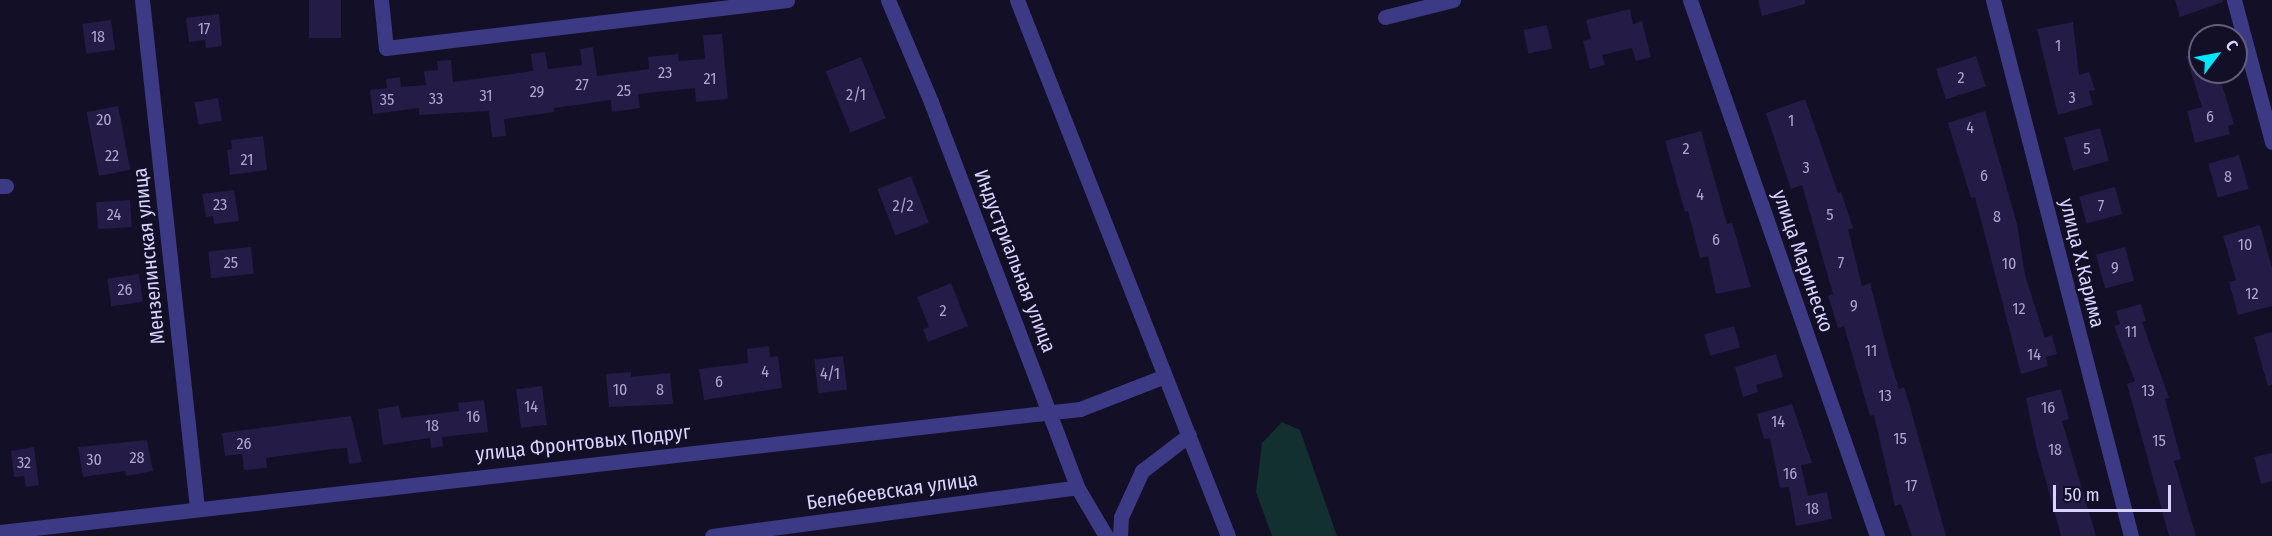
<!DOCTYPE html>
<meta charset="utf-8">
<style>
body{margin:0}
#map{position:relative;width:2272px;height:536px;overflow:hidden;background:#130f26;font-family:"Fira Sans Condensed",sans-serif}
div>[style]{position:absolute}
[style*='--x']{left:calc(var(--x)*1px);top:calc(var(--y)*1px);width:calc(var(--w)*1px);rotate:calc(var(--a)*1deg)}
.green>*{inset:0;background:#12302f}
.building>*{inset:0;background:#241b47;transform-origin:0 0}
.minor>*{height:15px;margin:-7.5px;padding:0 7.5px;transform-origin:7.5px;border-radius:7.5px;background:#3d3a85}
span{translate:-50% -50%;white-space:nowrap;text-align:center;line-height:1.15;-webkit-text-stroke:4.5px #130f26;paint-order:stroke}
.number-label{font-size:16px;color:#aca6d1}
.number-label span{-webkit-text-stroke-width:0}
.street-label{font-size:20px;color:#d9d4ff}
.north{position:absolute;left:2188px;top:24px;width:60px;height:60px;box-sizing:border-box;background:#130f26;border:2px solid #625e7d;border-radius:50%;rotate:58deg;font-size:16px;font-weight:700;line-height:24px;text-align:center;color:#d9d4ff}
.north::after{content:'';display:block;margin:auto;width:21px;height:27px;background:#00e5ff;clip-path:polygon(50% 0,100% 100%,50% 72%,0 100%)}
.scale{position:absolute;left:2053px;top:485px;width:118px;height:27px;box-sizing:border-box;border:3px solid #d9d4ff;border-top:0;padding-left:8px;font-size:18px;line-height:21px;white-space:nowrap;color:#d9d4ff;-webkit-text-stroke:4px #130f26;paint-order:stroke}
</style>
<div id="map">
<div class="green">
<div style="clip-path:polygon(1282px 422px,1300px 430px,1337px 536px,1272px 536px,1256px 492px,1262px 443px)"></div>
</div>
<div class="building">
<div style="left:309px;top:0;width:32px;height:38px"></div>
<div style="clip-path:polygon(1758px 0,1805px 0,1805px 4px,1762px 16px)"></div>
<div style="clip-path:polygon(2175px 0,2223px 0,2223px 2px,2180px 17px)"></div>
<div style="clip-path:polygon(1630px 9px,1633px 24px,1642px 21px,1651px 57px,1636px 61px,1632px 48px,1602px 55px,1605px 65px,1590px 69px,1583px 41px,1591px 39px,1586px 20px)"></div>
<div style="clip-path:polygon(219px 14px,222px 46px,206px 48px,205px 40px,189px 42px,186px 18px)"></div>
<div style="left:111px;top:20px;width:30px;height:29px;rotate:82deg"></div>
<div style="clip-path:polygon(2073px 22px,2079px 75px,2089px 72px,2095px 90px,2089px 91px,2093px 105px,2058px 115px,2037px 29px)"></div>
<div style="left:1547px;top:25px;width:24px;height:24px;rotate:78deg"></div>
<div style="clip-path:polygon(722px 34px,728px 99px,696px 102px,695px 88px,638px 94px,640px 108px,612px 112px,611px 100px,554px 108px,554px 112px,504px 119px,506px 136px,492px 137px,489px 111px,419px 115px,419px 108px,373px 114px,370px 90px,387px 88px,386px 79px,400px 77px,401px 87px,426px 85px,424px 71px,438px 70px,437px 61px,451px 60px,453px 82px,533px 71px,531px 54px,545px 52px,548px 69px,582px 65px,580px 49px,593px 47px,597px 76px,649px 69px,648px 57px,678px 54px,679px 61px,705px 59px,703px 35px)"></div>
<div style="clip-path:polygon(2200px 52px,2200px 72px,2218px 72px,2234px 124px,2228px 126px,2230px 134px,2195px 143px,2187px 111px,2202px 107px,2186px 56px)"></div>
<div style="left:1976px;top:56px;width:32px;height:42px;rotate:72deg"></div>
<div style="left:861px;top:57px;width:66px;height:38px;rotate:68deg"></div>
<div style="left:218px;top:98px;width:23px;height:24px;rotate:80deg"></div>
<div style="clip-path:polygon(1805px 99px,1838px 193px,1841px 192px,1853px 228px,1848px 229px,1862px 286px,1870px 283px,1890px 360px,1899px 389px,1904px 387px,1909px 403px,1946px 536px,1912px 536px,1901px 504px,1895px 506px,1874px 415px,1870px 416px,1844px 326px,1838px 328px,1828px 296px,1833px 294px,1802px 185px,1791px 189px,1782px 162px,1766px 113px)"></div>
<div style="left:118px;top:106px;width:65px;height:32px;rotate:79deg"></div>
<div style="clip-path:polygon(1985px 111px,2017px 224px,2025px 275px,2045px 338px,2052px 335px,2057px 354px,2046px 357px,2048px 366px,2021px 374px,1975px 197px,1971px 198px,1948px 123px)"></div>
<div style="left:2100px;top:128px;width:34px;height:37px;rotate:75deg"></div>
<div style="clip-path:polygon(1701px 131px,1727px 224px,1732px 223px,1751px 287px,1716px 294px,1708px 256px,1700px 258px,1688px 211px,1685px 212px,1665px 141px)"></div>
<div style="clip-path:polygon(263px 136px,267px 170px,230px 175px,227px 150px,232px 149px,231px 140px)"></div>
<div style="left:2239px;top:155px;width:35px;height:32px;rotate:74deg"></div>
<div style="left:911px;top:176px;width:50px;height:36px;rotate:69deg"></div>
<div style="left:2115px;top:187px;width:28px;height:37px;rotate:75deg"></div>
<div style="clip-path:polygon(234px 190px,239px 221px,214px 224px,213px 216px,206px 217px,202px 194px)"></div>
<div style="left:130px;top:200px;width:27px;height:34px;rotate:86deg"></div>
<div style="clip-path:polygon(2260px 225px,2272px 268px,2272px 306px,2238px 315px,2229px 282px,2236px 280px,2223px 236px)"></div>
<div style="left:251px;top:247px;width:27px;height:43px;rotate:84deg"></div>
<div style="left:2125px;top:247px;width:35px;height:30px;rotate:75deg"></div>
<div style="left:139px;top:274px;width:28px;height:32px;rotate:82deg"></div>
<div style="clip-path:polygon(951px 283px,968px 326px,928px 342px,923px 329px,929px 327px,917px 297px)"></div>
<div style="clip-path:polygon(2141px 304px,2146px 321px,2142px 322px,2169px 398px,2165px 399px,2181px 459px,2174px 461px,2196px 536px,2169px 536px,2127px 384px,2135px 381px,2114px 326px,2120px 324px,2116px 311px)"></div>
<div style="left:1734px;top:326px;width:22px;height:31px;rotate:74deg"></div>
<div style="clip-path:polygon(2272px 332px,2272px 385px,2268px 386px,2254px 337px)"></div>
<div style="clip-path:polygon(769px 346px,770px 357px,778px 356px,782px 388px,704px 400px,699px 369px,748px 363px,747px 349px)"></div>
<div style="clip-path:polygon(1776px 354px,1783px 377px,1756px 385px,1758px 392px,1743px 397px,1735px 367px)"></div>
<div style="left:843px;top:356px;width:34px;height:29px;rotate:83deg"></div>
<div style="clip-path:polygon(631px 372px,631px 377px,670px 373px,673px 404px,609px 407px,606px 374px)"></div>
<div style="left:542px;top:386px;width:39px;height:26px;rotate:83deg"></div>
<div style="clip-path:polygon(2061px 389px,2069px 419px,2062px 421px,2096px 536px,2061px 536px,2035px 441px,2026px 398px)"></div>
<div style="clip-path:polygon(484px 400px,488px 432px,442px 437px,443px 446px,431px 448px,430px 438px,383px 445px,378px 409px,399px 406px,401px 418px,459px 411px,458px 403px)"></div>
<div style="clip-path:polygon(1792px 404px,1812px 463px,1801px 465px,1808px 496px,1827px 492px,1832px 519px,1796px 526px,1789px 487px,1780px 488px,1770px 438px,1764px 439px,1757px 414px)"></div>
<div style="clip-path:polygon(351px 416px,362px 462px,349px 464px,347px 448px,331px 449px,266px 458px,267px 468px,244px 470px,242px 454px,225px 456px,222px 433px)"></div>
<div style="clip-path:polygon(147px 440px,153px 471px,126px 476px,125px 471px,83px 477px,78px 447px)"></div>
<div style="clip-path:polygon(34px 447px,39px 485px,26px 487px,24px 476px,14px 477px,11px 451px)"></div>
<div style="clip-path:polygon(2272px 453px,2272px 481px,2261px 484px,2254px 457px)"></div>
</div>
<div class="minor">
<div style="--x:142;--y:0;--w:511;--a:83.82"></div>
<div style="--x:381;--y:0;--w:48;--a:84.1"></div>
<div style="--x:386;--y:48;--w:404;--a:-6.8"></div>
<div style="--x:888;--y:0;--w:111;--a:67.1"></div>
<div style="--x:931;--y:102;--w:412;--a:69.2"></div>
<div style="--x:1077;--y:487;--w:57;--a:59.4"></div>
<div style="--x:1017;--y:0;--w:576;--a:68.51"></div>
<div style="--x:1690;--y:0;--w:568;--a:70.77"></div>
<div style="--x:1993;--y:0;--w:553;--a:75.56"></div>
<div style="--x:2234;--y:0;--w:147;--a:75"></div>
<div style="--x:1385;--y:17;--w:70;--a:-14"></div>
<div style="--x:0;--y:186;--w:6;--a:0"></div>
<div style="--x:0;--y:532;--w:1087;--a:-6.5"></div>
<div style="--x:1080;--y:409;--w:91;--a:-21.2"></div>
<div style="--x:712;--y:536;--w:368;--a:-7.6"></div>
<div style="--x:1120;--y:536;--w:19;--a:-87"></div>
<div style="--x:1121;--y:517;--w:51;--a:-65.5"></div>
<div style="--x:1142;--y:471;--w:59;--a:-37.5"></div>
</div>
<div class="number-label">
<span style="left:204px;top:29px">17</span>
<span style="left:98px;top:37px">18</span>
<span style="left:2058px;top:46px">1</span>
<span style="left:665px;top:73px">23</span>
<span style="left:1961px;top:78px">2</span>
<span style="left:710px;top:79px">21</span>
<span style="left:582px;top:85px">27</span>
<span style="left:624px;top:91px">25</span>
<span style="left:537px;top:92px">29</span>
<span style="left:856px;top:95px">2/1</span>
<span style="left:486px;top:96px">31</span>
<span style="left:2072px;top:98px">3</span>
<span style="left:436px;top:99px">33</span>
<span style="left:387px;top:100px">35</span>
<span style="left:2210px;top:117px">6</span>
<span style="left:104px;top:120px">20</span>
<span style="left:1791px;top:121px">1</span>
<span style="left:1970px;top:128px">4</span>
<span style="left:1686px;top:149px">2</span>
<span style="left:2087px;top:149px">5</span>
<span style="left:112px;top:156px">22</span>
<span style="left:247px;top:160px">21</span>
<span style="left:1806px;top:168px">3</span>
<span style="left:1984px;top:176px">6</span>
<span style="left:2228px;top:177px">8</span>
<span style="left:1700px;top:195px">4</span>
<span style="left:220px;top:205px">23</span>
<span style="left:903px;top:206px">2/2</span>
<span style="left:2101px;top:206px">7</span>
<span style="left:114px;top:215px">24</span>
<span style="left:1830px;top:215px">5</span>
<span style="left:1997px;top:217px">8</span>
<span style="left:1716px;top:240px">6</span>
<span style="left:2245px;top:245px">10</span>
<span style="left:231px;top:263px">25</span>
<span style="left:1841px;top:263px">7</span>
<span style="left:2009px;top:264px">10</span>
<span style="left:2115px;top:268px">9</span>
<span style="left:125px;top:290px">26</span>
<span style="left:2252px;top:294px">12</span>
<span style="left:1854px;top:306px">9</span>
<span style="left:2019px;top:309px">12</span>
<span style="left:943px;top:311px">2</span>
<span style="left:2131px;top:332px">11</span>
<span style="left:1871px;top:351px">11</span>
<span style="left:2034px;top:355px">14</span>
<span style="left:765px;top:372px">4</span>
<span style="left:830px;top:374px">4/1</span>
<span style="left:719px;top:382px">6</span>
<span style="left:620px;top:390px">10</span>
<span style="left:660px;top:390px">8</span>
<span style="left:2148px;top:391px">13</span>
<span style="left:1885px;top:396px">13</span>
<span style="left:531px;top:407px">14</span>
<span style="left:2048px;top:408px">16</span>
<span style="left:473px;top:417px">16</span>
<span style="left:1778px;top:422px">14</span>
<span style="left:432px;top:426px">18</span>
<span style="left:1900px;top:439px">15</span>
<span style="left:2159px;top:441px">15</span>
<span style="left:244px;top:444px">26</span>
<span style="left:2055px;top:450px">18</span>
<span style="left:137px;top:458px">28</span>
<span style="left:94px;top:460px">30</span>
<span style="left:24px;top:463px">32</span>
<span style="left:1790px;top:474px">16</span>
<span style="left:1911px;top:486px">17</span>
<span style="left:1812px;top:509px">18</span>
</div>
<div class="street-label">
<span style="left:149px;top:256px;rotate:-96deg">Мензелинская улица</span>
<span style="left:1015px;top:261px;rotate:69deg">Индустриальная улица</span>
<span style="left:1803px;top:261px;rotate:71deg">улица Маринеско</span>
<span style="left:2082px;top:263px;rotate:76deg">улица Х.Карима</span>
<span style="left:583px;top:443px;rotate:-6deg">улица Фронтовых Подруг</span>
<span style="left:892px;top:491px;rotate:-8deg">Белебеевская улица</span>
</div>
<div class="north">С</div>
<div class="scale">50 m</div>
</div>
